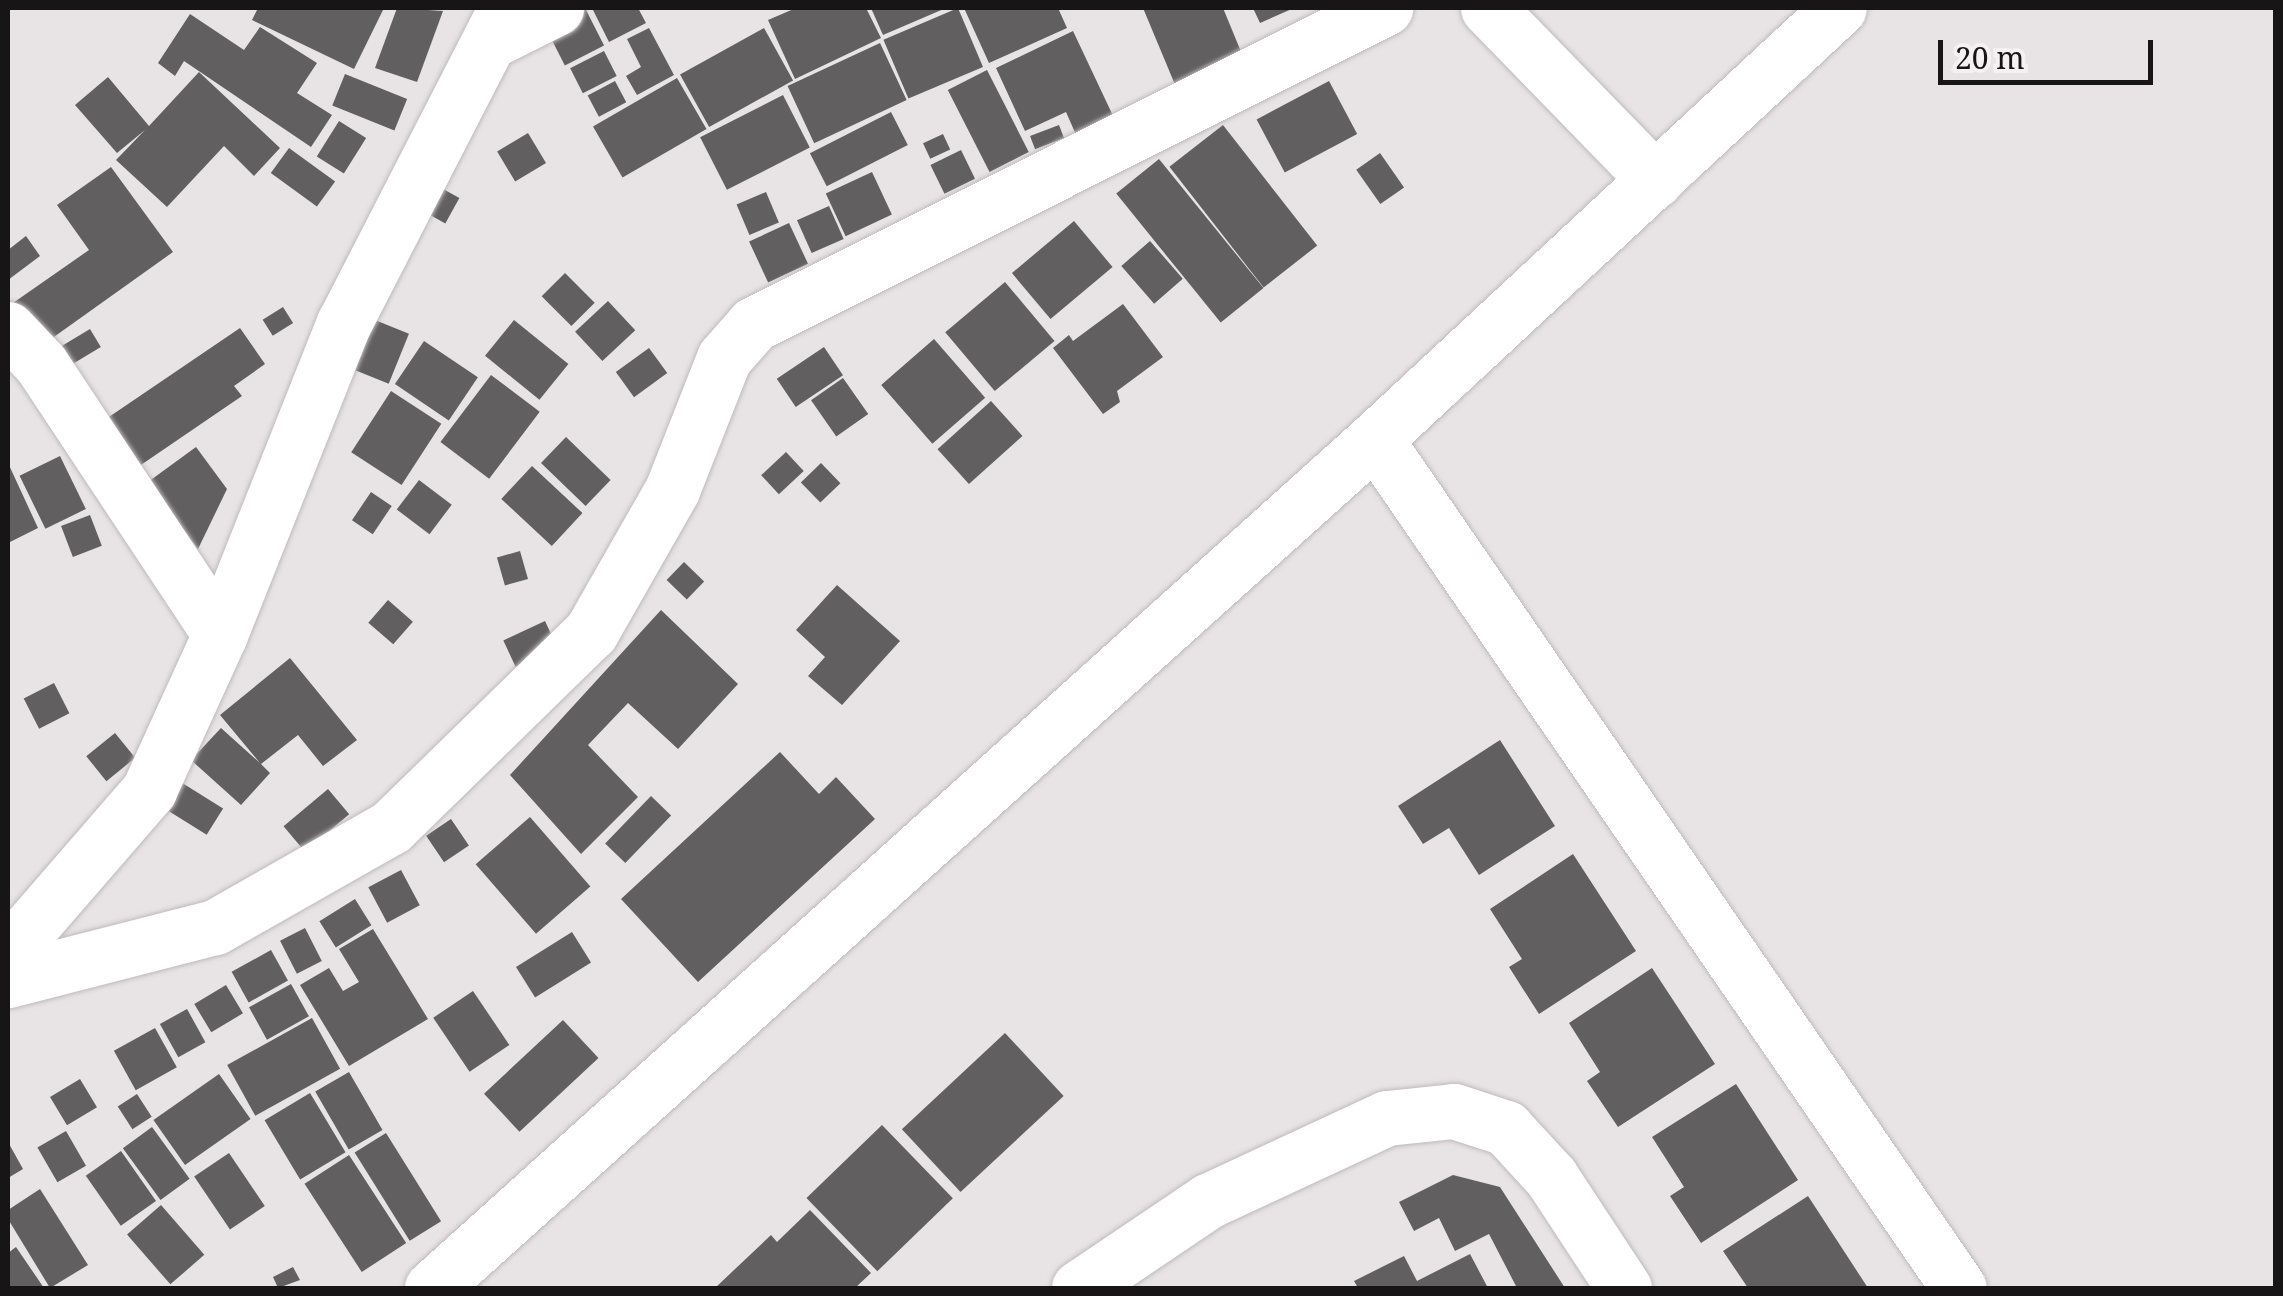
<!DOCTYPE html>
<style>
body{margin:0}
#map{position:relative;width:2283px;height:1296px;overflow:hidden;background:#e8e3e4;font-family:"Noto Serif",serif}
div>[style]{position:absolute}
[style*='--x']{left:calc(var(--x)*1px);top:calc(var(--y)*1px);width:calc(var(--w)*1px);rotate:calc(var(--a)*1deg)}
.building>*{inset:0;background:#625f61;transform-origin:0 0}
.roads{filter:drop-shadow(0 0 2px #bfbabb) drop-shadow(0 0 2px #bfbabb)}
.minor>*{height:55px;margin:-27.5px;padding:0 27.5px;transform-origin:27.5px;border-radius:27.5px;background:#fff}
.tertiary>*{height:55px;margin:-27.5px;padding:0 27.5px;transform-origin:27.5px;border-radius:27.5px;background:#fff}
span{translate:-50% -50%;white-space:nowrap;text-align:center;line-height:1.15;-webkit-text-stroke:10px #f5f0f1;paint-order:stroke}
.frame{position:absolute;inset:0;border:10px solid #171515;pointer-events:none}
.scale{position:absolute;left:1938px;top:40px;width:215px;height:45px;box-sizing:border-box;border:5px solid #171515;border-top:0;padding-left:12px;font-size:30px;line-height:35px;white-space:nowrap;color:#171515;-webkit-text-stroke:8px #f5f0f1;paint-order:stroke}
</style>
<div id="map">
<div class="building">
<div style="clip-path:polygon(258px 8px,384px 8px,354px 69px,252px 20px)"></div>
<div style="clip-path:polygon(397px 8px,443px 11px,417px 82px,375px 68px)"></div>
<div style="left:585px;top:8px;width:42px;height:44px;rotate:63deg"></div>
<div style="clip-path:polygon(592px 8px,638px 8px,646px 23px,609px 42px)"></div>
<div style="clip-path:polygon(796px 8px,866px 8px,881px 38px,795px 79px,768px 20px)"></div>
<div style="clip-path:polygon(871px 8px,946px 8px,883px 35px)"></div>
<div style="left:958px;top:8px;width:64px;height:81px;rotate:67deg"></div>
<div style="clip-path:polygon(964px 8px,1058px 8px,1067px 28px,989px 63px)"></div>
<div style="clip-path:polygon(1143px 8px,1223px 8px,1244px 59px,1176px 87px)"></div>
<div style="clip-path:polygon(1253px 8px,1294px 8px,1260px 23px)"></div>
<div style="clip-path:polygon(190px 14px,244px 50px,260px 27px,317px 63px,297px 93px,332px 115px,311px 147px,184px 61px,175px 76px,158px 63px)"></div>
<div style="clip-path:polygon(649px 28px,674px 75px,637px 95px,626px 76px,641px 67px,627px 39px)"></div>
<div style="left:764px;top:28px;width:60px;height:96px;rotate:61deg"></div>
<div style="clip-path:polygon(1073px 31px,1115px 120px,1077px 137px,1066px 112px,1025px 131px,996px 68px)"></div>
<div style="left:880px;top:43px;width:63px;height:102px;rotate:65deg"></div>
<div style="left:604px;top:51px;width:28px;height:38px;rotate:63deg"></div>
<div style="left:987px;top:70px;width:92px;height:44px;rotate:63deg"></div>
<div style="clip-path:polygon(199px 72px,280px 148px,254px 176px,224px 146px,167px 207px,116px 160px,145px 130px,117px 153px,75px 105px,108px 77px,149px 126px)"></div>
<div style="left:345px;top:74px;width:67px;height:34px;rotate:22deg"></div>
<div style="left:677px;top:78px;width:59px;height:97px;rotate:60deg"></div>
<div style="left:615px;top:81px;width:24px;height:31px;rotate:62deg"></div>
<div style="left:1329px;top:81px;width:60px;height:82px;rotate:62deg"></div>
<div style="left:783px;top:95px;width:59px;height:93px;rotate:63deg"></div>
<div style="left:891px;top:112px;width:37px;height:91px;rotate:63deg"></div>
<div style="left:339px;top:121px;width:32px;height:42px;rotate:32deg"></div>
<div style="left:1059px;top:125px;width:14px;height:31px;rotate:69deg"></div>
<div style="left:1223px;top:125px;width:153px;height:68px;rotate:52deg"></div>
<div style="left:528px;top:133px;width:35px;height:36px;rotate:59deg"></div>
<div style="left:943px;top:134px;width:17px;height:22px;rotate:65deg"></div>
<div style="left:289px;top:148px;width:57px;height:31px;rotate:36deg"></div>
<div style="left:961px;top:150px;width:32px;height:34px;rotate:64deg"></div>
<div style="left:1380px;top:153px;width:42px;height:29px;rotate:55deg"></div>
<div style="left:1159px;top:159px;width:166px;height:55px;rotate:51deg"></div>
<div style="clip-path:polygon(111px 167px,173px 252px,44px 344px,13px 303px,89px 250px,57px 205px)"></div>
<div style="left:872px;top:172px;width:47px;height:51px;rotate:65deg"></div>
<div style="left:434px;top:184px;width:29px;height:29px;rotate:29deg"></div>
<div style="left:766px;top:192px;width:33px;height:32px;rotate:67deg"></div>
<div style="left:829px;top:206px;width:36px;height:35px;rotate:66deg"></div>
<div style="left:1074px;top:221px;width:60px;height:81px;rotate:50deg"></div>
<div style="left:789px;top:223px;width:45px;height:44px;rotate:65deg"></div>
<div style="clip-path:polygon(26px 236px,40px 256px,8px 280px,8px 250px)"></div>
<div style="left:1150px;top:241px;width:50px;height:38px;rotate:49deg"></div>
<div style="left:565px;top:273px;width:42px;height:33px;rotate:45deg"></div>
<div style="left:1005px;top:282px;width:77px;height:78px;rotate:50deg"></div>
<div style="left:608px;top:301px;width:40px;height:45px;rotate:47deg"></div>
<div style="clip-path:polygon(1123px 304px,1163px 357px,1117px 391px,1120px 402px,1103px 414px,1053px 348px,1069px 335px,1073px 341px)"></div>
<div style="left:283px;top:307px;width:19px;height:24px;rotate:58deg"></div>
<div style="left:370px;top:318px;width:42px;height:54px;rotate:22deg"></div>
<div style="left:514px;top:320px;width:70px;height:46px;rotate:39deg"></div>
<div style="clip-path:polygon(240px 328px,265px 364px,234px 386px,242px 396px,135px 469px,103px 421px)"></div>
<div style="left:90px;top:329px;width:21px;height:46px;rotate:59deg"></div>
<div style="left:934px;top:339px;width:78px;height:70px;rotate:49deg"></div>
<div style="left:424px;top:341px;width:65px;height:52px;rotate:34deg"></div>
<div style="left:824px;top:347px;width:34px;height:57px;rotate:56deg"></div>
<div style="left:649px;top:348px;width:31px;height:41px;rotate:54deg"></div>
<div style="left:491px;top:375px;width:61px;height:84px;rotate:37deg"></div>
<div style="left:843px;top:378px;width:44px;height:39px;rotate:55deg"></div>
<div style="left:391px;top:391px;width:60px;height:73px;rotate:33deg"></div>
<div style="left:991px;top:401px;width:47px;height:72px;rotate:48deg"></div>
<div style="left:566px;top:437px;width:62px;height:36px;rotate:44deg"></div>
<div style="clip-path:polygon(196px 447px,227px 489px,198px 549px,148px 482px)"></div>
<div style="left:786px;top:452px;width:26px;height:34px;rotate:47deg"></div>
<div style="left:60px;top:456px;width:59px;height:45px;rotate:64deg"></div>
<div style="clip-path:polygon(8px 463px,38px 528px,8px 543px)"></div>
<div style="left:821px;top:463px;width:28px;height:28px;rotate:46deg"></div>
<div style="left:532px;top:466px;width:69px;height:45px;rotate:43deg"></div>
<div style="left:419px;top:480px;width:41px;height:37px;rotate:37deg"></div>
<div style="left:371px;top:492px;width:25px;height:34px;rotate:34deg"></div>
<div style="left:90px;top:515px;width:33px;height:31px;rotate:69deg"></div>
<div style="left:520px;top:551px;width:29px;height:24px;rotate:74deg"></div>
<div style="left:684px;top:562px;width:28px;height:25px;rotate:44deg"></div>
<div style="clip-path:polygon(837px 585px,900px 641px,842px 705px,808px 676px,825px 657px,796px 630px)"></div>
<div style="left:388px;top:600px;width:33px;height:30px;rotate:41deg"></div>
<div style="clip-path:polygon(661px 610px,738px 684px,678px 749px,628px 703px,588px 745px,638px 797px,581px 854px,510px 775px)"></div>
<div style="left:545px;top:621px;width:29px;height:46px;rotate:65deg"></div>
<div style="clip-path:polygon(290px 658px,357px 740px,323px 766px,298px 735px,261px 764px,270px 773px,241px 805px,191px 760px,221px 728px,260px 763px,220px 715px)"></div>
<div style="left:54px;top:683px;width:34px;height:34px;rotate:63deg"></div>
<div style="left:115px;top:733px;width:32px;height:37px;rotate:51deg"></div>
<div style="clip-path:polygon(1500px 740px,1555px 826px,1479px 875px,1449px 828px,1423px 844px,1398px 806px)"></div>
<div style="clip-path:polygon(780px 752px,819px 794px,836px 777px,875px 819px,698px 982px,621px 899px)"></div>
<div style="left:179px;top:781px;width:52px;height:31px;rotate:32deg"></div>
<div style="left:328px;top:789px;width:33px;height:58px;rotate:50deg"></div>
<div style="left:651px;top:796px;width:28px;height:66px;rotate:44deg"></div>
<div style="left:530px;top:817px;width:92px;height:72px;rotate:49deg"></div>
<div style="left:451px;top:819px;width:32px;height:30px;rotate:56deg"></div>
<div style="clip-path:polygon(1573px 854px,1636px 951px,1539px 1014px,1509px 967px,1522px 959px,1490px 909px)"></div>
<div style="left:401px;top:870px;width:40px;height:37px;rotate:62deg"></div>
<div style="left:355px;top:899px;width:31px;height:42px;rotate:58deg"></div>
<div style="left:305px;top:928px;width:37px;height:28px;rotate:63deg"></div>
<div style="clip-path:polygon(373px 929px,428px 1019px,349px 1066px,300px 985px,329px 968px,343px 991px,359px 982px,339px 949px)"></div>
<div style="left:572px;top:932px;width:36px;height:66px;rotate:58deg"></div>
<div style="left:271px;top:950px;width:35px;height:45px;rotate:61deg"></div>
<div style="clip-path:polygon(1652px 968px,1715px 1064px,1618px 1127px,1587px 1081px,1600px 1072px,1569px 1023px)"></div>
<div style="left:291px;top:984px;width:37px;height:48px;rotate:61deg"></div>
<div style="left:226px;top:985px;width:33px;height:37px;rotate:59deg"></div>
<div style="left:473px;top:991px;width:65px;height:48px;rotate:56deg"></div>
<div style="left:187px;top:1009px;width:38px;height:31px;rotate:61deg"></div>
<div style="left:312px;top:1018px;width:58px;height:97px;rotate:61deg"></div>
<div style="left:563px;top:1020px;width:52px;height:108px;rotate:47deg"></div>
<div style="left:155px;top:1028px;width:45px;height:47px;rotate:61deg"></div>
<div style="left:1005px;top:1033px;width:86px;height:141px;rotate:47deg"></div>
<div style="left:349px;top:1072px;width:67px;height:39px;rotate:60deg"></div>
<div style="left:219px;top:1074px;width:55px;height:80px;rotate:55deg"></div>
<div style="left:80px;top:1079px;width:33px;height:35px;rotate:59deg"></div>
<div style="clip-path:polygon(1736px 1084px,1798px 1180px,1701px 1243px,1670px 1196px,1684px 1187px,1652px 1137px)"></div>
<div style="left:310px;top:1093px;width:69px;height:53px;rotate:59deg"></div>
<div style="left:137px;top:1094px;width:27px;height:23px;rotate:57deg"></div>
<div style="left:882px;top:1125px;width:102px;height:105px;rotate:46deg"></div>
<div style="left:152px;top:1127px;width:64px;height:36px;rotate:54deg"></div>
<div style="left:66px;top:1131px;width:40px;height:33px;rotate:60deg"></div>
<div style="left:386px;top:1133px;width:104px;height:37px;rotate:58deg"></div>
<div style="clip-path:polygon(8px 1142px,23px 1169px,8px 1178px)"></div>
<div style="left:121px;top:1151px;width:61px;height:43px;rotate:55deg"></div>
<div style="left:229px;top:1153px;width:64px;height:42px;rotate:56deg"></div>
<div style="left:349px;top:1155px;width:105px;height:53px;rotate:57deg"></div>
<div style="clip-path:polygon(1453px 1175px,1500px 1187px,1565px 1288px,1517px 1288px,1489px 1234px,1455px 1251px,1439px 1218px,1414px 1231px,1399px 1202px)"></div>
<div style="clip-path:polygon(40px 1189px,88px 1265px,50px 1288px,8px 1219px,8px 1210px)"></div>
<div style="clip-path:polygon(1808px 1196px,1868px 1288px,1748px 1288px,1723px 1251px)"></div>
<div style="left:161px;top:1205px;width:66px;height:45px;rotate:49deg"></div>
<div style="clip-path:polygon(810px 1210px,871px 1273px,855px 1288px,715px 1288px,771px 1235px,777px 1242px)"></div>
<div style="clip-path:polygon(16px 1247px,44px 1288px,8px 1288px,8px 1253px)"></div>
<div style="clip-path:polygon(1470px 1254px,1488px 1288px,1358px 1288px,1354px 1281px,1404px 1256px,1417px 1281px)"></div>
<div style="clip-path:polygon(293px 1267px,300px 1280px,278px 1288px,273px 1277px)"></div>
</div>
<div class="roads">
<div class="minor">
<div style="--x:1488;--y:8;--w:240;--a:45.8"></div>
<div style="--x:490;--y:41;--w:74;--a:-26.6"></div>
<div style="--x:8;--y:329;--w:48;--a:46.7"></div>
<div style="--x:41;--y:364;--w:324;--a:56.5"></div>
<div style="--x:1375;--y:439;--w:1030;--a:55.48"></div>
<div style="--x:8;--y:953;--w:216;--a:-49.1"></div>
<div style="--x:149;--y:790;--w:171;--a:-65.5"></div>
<div style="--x:220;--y:634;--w:335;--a:-68.3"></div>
<div style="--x:344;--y:323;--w:354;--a:-62.8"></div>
<div style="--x:8;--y:980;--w:214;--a:-14.4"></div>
<div style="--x:215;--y:927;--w:202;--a:-29.6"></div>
<div style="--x:391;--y:827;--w:279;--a:-44.3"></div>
<div style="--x:591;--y:632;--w:163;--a:-60.3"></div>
<div style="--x:672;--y:490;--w:142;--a:-68.5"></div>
<div style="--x:724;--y:358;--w:45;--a:-48.6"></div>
<div style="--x:754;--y:324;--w:706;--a:-26.6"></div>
<div style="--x:1079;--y:1288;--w:156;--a:-34"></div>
<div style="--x:1208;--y:1201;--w:197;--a:-24.9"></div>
<div style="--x:1387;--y:1118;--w:67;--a:-6"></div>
<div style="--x:1454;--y:1111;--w:55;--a:18.1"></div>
<div style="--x:1506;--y:1128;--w:67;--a:47.4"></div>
<div style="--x:1551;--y:1177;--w:133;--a:56.7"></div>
</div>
<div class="tertiary">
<div style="--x:432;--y:1288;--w:1269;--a:-42"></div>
<div style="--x:1375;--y:439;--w:633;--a:-42.89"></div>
</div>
</div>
<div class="frame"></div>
<div class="scale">20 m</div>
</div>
